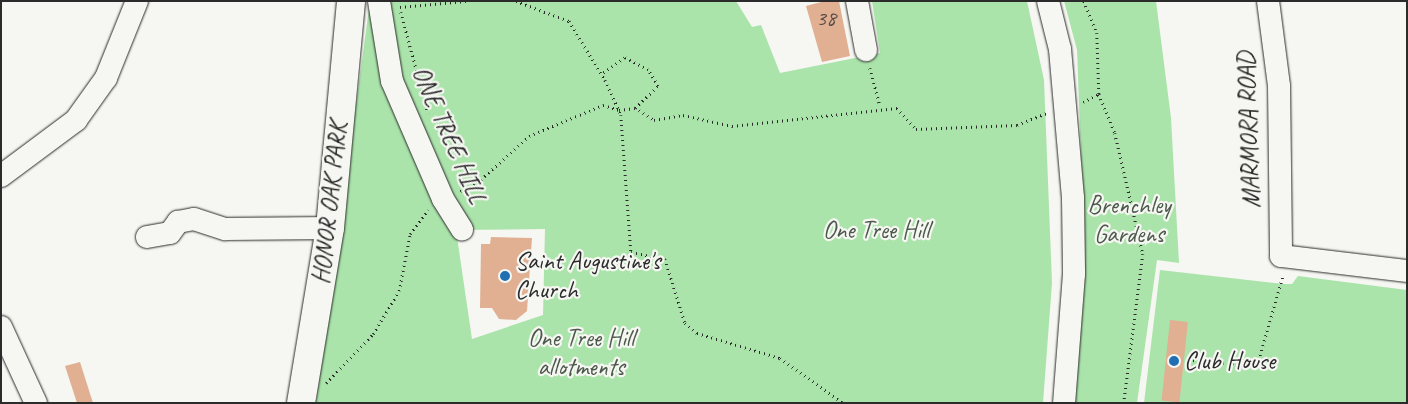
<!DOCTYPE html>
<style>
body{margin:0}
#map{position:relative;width:1408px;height:404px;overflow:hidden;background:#f6f6f2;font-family:Caveat,sans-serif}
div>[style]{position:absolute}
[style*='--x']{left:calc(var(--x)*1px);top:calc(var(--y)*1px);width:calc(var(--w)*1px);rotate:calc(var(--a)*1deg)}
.green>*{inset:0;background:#aae4aa}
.building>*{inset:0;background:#e1b093;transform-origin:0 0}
.path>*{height:2.5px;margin-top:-1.25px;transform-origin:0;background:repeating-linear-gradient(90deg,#2b2b2b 0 1px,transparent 0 5px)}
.roads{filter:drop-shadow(0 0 1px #2b2b2b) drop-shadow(0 0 1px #2b2b2b)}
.minor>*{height:22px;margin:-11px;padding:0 11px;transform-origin:11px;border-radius:11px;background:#f6f6f2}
.major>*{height:28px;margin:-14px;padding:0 14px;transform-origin:14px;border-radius:14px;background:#f6f6f2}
.dots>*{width:14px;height:14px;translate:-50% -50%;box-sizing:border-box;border:2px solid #f6f6f2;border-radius:50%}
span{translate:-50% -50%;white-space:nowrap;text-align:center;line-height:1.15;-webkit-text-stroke:4.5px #f6f6f2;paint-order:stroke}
.number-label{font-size:22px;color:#584c45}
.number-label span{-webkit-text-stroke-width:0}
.street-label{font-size:25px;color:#2b2b2b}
.park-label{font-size:25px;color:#4b594b}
.poi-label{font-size:25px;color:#2b2b2b}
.left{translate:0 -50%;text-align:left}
.frame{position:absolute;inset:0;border:2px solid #2b2b2b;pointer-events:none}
</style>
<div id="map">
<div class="green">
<div style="clip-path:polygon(evenodd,370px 1px,736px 1px,752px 27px,761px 25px,780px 73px,880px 53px,872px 1px,1027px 1px,1044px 80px,1052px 283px,1043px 403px,316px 403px,370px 1px,545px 229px,543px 315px,472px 339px,456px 230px,545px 229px)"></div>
<div style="clip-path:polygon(1064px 1px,1156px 1px,1171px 118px,1179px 263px,1157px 260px,1137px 403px,1074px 403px,1082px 184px,1077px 50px)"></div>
<div style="clip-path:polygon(1160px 270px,1284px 284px,1292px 284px,1298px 276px,1407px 290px,1407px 403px,1144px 403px)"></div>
</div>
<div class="building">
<div style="clip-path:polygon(825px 1px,839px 1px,850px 56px,822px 62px,806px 6px)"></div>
<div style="clip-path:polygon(491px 237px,532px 238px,527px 311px,516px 320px,499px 319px,492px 308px,480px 308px,481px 244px,490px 244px)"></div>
<div style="left:1170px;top:320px;width:18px;height:81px;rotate:6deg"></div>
<div style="clip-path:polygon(80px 362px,93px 403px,77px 403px,65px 366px)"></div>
</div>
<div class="path">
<div style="--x:516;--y:1;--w:57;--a:20.7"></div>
<div style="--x:569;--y:21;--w:69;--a:58.6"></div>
<div style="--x:605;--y:80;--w:38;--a:65"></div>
<div style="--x:621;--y:115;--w:137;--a:85.8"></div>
<div style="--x:631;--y:252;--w:35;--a:12"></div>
<div style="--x:665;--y:259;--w:67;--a:72.6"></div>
<div style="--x:685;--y:323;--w:16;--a:40"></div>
<div style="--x:697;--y:333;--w:87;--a:16.8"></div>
<div style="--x:780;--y:358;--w:77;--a:35.5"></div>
<div style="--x:1084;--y:1;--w:35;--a:68"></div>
<div style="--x:1097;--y:33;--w:61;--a:88.1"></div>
<div style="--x:1099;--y:94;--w:42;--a:67.7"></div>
<div style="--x:1115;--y:133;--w:124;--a:77"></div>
<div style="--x:1143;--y:254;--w:150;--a:97.3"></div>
<div style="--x:400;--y:7;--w:66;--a:-5.2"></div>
<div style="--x:401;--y:12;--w:105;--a:75"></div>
<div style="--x:870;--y:68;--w:39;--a:75"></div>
<div style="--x:1083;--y:102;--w:18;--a:-27"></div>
<div style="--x:639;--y:110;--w:18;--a:34"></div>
<div style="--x:654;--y:120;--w:29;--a:-10"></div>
<div style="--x:683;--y:115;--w:50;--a:12.7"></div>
<div style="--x:732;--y:126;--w:166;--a:-6.2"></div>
<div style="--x:897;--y:108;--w:28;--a:48"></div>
<div style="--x:916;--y:129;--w:101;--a:-2.3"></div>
<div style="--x:1017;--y:125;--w:32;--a:-22"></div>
<div style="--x:460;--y:191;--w:19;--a:-25"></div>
<div style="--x:477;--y:183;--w:70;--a:-42.1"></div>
<div style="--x:529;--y:136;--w:80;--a:-22.7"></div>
<div style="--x:603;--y:105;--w:17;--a:17"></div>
<div style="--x:619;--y:110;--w:16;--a:-7"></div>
<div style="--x:635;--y:108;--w:32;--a:-44"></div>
<div style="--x:658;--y:86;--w:19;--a:-122"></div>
<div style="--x:648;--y:70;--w:26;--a:-152"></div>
<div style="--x:625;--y:58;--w:29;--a:145"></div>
<div style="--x:1193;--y:360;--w:64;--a:4.5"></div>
<div style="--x:1257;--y:365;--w:94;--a:-73.9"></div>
<div style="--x:326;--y:383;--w:68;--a:-46.2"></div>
<div style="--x:373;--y:334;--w:50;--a:-58.8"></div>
<div style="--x:399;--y:291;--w:58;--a:-79.1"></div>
<div style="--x:410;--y:234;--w:30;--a:-53"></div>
</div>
<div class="roads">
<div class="minor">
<div style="--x:379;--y:1;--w:81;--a:80.8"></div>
<div style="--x:392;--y:81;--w:129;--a:66.6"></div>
<div style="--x:443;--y:199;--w:36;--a:58"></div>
<div style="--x:857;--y:1;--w:50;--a:79.6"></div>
<div style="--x:1048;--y:1;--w:49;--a:76"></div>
<div style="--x:1060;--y:49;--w:150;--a:85"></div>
<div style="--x:1073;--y:198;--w:76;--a:89.2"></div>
<div style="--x:1074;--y:274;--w:129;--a:94.4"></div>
<div style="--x:1268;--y:1;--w:86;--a:82.6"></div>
<div style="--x:1279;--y:86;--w:170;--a:89.3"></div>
<div style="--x:1281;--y:256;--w:127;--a:6.8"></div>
<div style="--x:1;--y:176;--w:94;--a:-36.7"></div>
<div style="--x:76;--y:120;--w:52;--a:-54.5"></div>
<div style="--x:106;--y:78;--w:83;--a:-68.1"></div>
<div style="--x:147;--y:237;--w:23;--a:-10"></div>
<div style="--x:170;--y:233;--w:14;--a:-54"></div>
<div style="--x:178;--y:222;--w:16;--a:-11"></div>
<div style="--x:194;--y:219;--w:33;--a:18"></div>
<div style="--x:225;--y:229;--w:105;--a:-0.5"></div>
<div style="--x:1;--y:327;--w:84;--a:65.3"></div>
</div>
<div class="major">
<div style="--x:301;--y:403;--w:177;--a:-80.6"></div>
<div style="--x:330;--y:228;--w:228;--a:-84.7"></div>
</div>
</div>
<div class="dots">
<div style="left:505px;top:276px;background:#1f6fb2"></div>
<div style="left:1174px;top:361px;background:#1f6fb2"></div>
</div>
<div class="number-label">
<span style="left:826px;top:19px">38</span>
</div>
<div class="street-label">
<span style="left:1249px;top:130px;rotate:-92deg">MARMORA ROAD</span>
<span style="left:449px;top:135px;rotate:66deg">ONE TREE HILL</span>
<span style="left:330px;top:203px;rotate:-84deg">HONOR OAK PARK</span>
</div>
<div class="park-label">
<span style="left:1129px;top:220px">Brenchley<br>Gardens</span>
<span style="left:876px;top:230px">One Tree Hill</span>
<span style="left:581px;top:353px">One Tree Hill<br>allotments</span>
</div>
<div class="poi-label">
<span class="left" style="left:515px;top:276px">Saint Augustine's<br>Church</span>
<span class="left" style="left:1184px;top:361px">Club House</span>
</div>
<div class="frame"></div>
</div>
